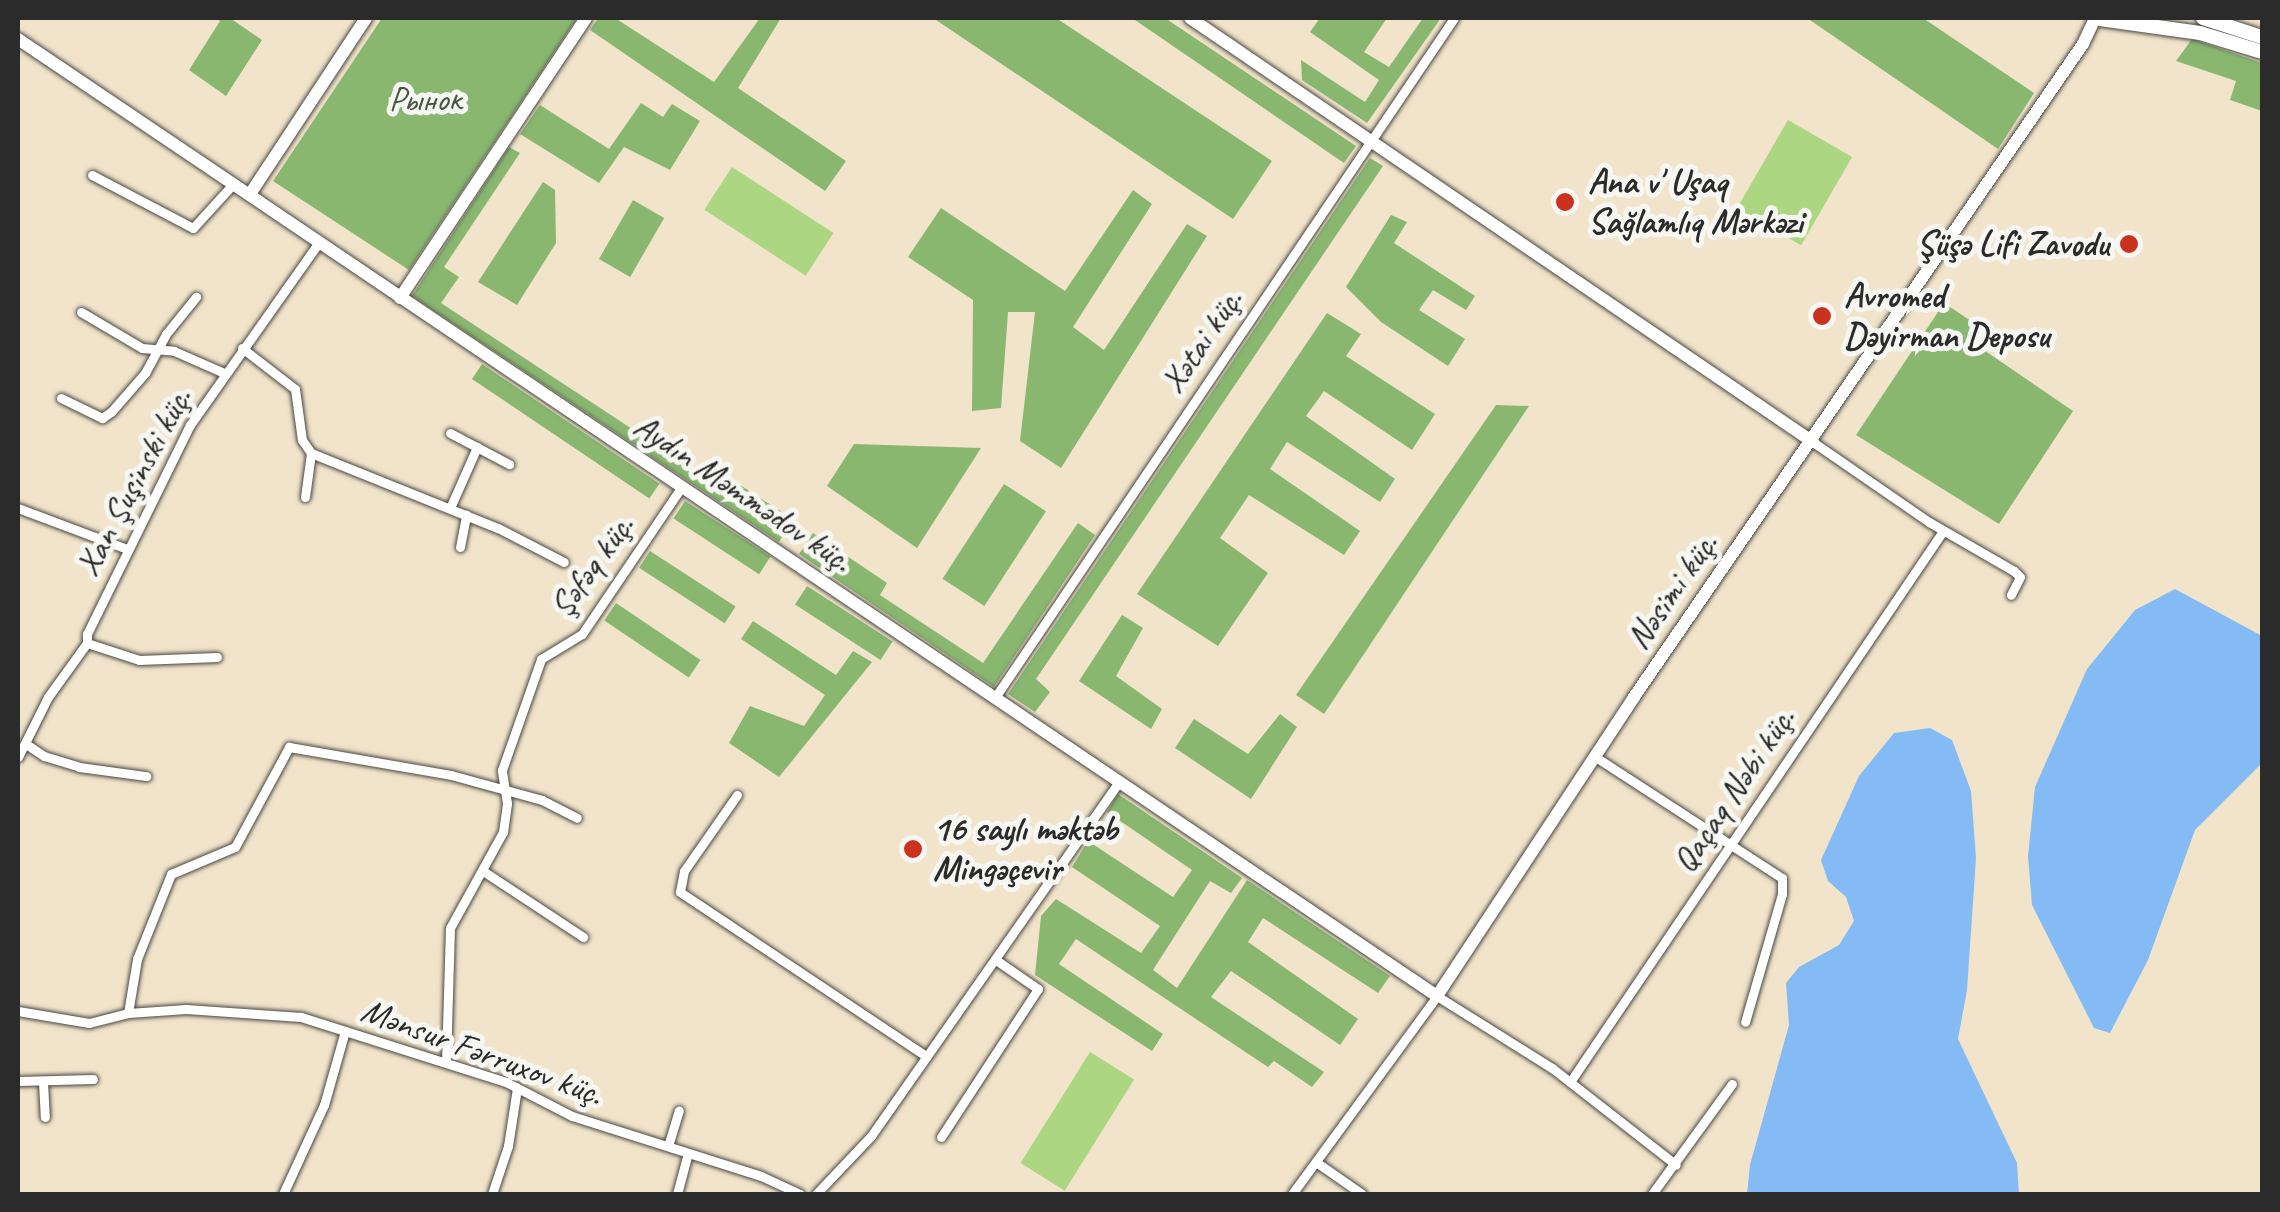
<!DOCTYPE html>
<meta charset="utf-8">
<style>
body{margin:0}
#map{position:relative;width:2280px;height:1212px;overflow:hidden;background:#f1e4ca;font-family:Caveat,sans-serif}
div>[style]{position:absolute}
[style*='--x']{left:calc(var(--x)*1px);top:calc(var(--y)*1px);width:calc(var(--w)*1px);rotate:calc(var(--a)*1deg)}
.green>*{inset:0;background:#acd682;transform-origin:0 0}
.forest>*{inset:0;background:#89b770;transform-origin:0 0}
.water>*{inset:0;background:#85bbf4}
.roads{filter:drop-shadow(0 0 2px #494743) drop-shadow(0 0 2px #494743)}
.street>*{height:9px;margin:-4.5px;padding:0 4.5px;transform-origin:4.5px;border-radius:4.5px;background:#fff}
.secondary>*{height:12px;margin:-6px;padding:0 6px;transform-origin:6px;border-radius:6px;background:#fff}
.primary>*{height:14px;margin:-7px;padding:0 7px;transform-origin:7px;border-radius:7px;background:#fff}
.dots>*{width:28px;height:28px;translate:-50% -50%;box-sizing:border-box;border:5px solid #f6f6f2;border-radius:50%}
span{translate:-50% -50%;white-space:nowrap;text-align:center;line-height:1.15;-webkit-text-stroke:10px #f6f6f2;paint-order:stroke}
.park-label{font-size:35px;color:#4b5641}
.poi-label{font-size:35px;color:#2b2b2b;font-weight:700}
.left{translate:0 -50%;text-align:left}
.right{translate:-100% -50%;text-align:right}
.street-label{font-size:35px;color:#2b2b2b}
.frame{position:absolute;inset:0;border:20px solid #2b2b2b;pointer-events:none}
</style>
<div id="map">
<div class="green">
<div style="left:1788px;top:120px;width:74px;height:102px;rotate:30deg"></div>
<div style="left:732px;top:167px;width:121px;height:51px;rotate:33deg"></div>
<div style="left:1090px;top:1052px;width:52px;height:131px;rotate:32deg"></div>
</div>
<div class="forest">
<div style="clip-path:polygon(215px 18px,230px 18px,262px 40px,226px 96px,189px 70px,220px 21px)"></div>
<div style="clip-path:polygon(382px 18px,577px 18px,409px 270px,273px 181px)"></div>
<div style="clip-path:polygon(598px 18px,615px 18px,714px 82px,760px 18px,781px 18px,738px 88px,846px 161px,825px 191px,590px 30px)"></div>
<div style="clip-path:polygon(933px 18px,1056px 18px,1272px 161px,1233px 219px)"></div>
<div style="clip-path:polygon(1132px 18px,1165px 18px,1356px 146px,1344px 163px)"></div>
<div style="clip-path:polygon(1320px 18px,1387px 18px,1364px 52px,1389px 67px,1423px 18px,1441px 18px,1367px 123px,1302px 80px,1301px 60px,1365px 102px,1379px 80px,1310px 32px)"></div>
<div style="clip-path:polygon(1807px 18px,1923px 18px,2034px 93px,1998px 149px)"></div>
<div style="clip-path:polygon(2192px 39px,2262px 63px,2262px 111px,2230px 100px,2236px 81px,2176px 61px)"></div>
<div style="clip-path:polygon(641px 103px,663px 117px,672px 104px,700px 121px,670px 170px,624px 147px,599px 183px,520px 134px,540px 105px,609px 149px)"></div>
<div style="clip-path:polygon(509px 147px,520px 153px,444px 267px,459px 277px,441px 303px,711px 481px,718px 471px,793px 519px,779px 542px,412px 296px)"></div>
<div style="clip-path:polygon(1370px 158px,1383px 166px,1036px 679px,1050px 692px,1035px 712px,1008px 694px)"></div>
<div style="clip-path:polygon(543px 182px,555px 190px,556px 243px,517px 305px,478px 282px)"></div>
<div style="clip-path:polygon(1133px 190px,1152px 204px,1073px 327px,1104px 350px,1187px 224px,1207px 236px,1061px 468px,1020px 441px,1035px 312px,1008px 312px,1001px 408px,972px 411px,973px 300px,908px 257px,941px 208px,1065px 291px)"></div>
<div style="left:633px;top:200px;width:36px;height:68px;rotate:30deg"></div>
<div style="clip-path:polygon(1391px 215px,1407px 222px,1394px 243px,1475px 296px,1466px 310px,1433px 290px,1419px 310px,1465px 339px,1448px 366px,1381px 322px,1346px 287px)"></div>
<div style="clip-path:polygon(1944px 303px,1980px 327px,1972px 342px,2073px 411px,1999px 524px,1856px 435px)"></div>
<div style="clip-path:polygon(1327px 313px,1361px 334px,1346px 356px,1435px 414px,1412px 450px,1324px 391px,1306px 416px,1395px 479px,1380px 502px,1287px 442px,1270px 469px,1360px 531px,1344px 555px,1249px 495px,1220px 538px,1268px 573px,1218px 646px,1137px 594px)"></div>
<div style="left:482px;top:364px;width:214px;height:18px;rotate:34deg"></div>
<div style="clip-path:polygon(1496px 405px,1529px 406px,1324px 714px,1296px 695px)"></div>
<div style="clip-path:polygon(854px 444px,981px 448px,917px 548px,827px 486px)"></div>
<div style="left:1004px;top:484px;width:50px;height:113px;rotate:33deg"></div>
<div style="left:685px;top:501px;width:102px;height:21px;rotate:33deg"></div>
<div style="clip-path:polygon(1078px 523px,1095px 535px,994px 687px,799px 554px,813px 533px,887px 583px,880px 595px,983px 663px)"></div>
<div style="left:650px;top:551px;width:102px;height:20px;rotate:33deg"></div>
<div style="left:807px;top:586px;width:102px;height:22px;rotate:33deg"></div>
<div style="left:616px;top:603px;width:102px;height:21px;rotate:34deg"></div>
<div style="clip-path:polygon(1122px 615px,1143px 628px,1116px 676px,1162px 709px,1151px 729px,1079px 681px)"></div>
<div style="clip-path:polygon(753px 621px,836px 675px,853px 651px,872px 662px,779px 777px,729px 743px,750px 706px,804px 726px,825px 695px,741px 639px)"></div>
<div style="clip-path:polygon(1280px 714px,1297px 727px,1251px 799px,1175px 748px,1194px 719px,1248px 754px)"></div>
<div style="clip-path:polygon(1118px 794px,1242px 878px,1231px 893px,1210px 881px,1153px 970px,1177px 988px,1247px 880px,1390px 976px,1378px 993px,1263px 918px,1248px 942px,1358px 1019px,1340px 1045px,1231px 971px,1211px 997px,1324px 1072px,1312px 1087px,1274px 1061px,1268px 1067px,1076px 939px,1059px 964px,1163px 1034px,1152px 1051px,1035px 975px,1041px 916px,1056px 899px,1141px 953px,1160px 926px,1072px 867px,1088px 841px,1173px 897px,1192px 870px,1107px 812px)"></div>
</div>
<div class="water">
<div style="clip-path:polygon(2175px 589px,2262px 636px,2262px 763px,2195px 830px,2148px 960px,2110px 1033px,2094px 1028px,2032px 905px,2028px 856px,2035px 787px,2087px 669px,2135px 610px)"></div>
<div style="clip-path:polygon(1930px 728px,1952px 740px,1971px 791px,1976px 858px,1967px 990px,1958px 1039px,2017px 1163px,2019px 1194px,1747px 1194px,1750px 1165px,1789px 1025px,1786px 983px,1799px 967px,1839px 945px,1854px 921px,1846px 897px,1828px 881px,1821px 860px,1859px 776px,1894px 733px)"></div>
</div>
<div class="roads">
<div class="street">
<div style="--x:92;--y:175;--w:114;--a:27.7"></div>
<div style="--x:193;--y:228;--w:61;--a:-47.7"></div>
<div style="--x:81;--y:312;--w:71;--a:30.5"></div>
<div style="--x:142;--y:348;--w:32;--a:5"></div>
<div style="--x:174;--y:351;--w:55;--a:23.7"></div>
<div style="--x:242;--y:348;--w:67;--a:37.7"></div>
<div style="--x:295;--y:389;--w:51;--a:82.2"></div>
<div style="--x:302;--y:440;--w:16;--a:55"></div>
<div style="--x:311;--y:453;--w:201;--a:21.9"></div>
<div style="--x:498;--y:528;--w:74;--a:27.3"></div>
<div style="--x:61;--y:398;--w:46;--a:26"></div>
<div style="--x:102;--y:418;--w:11;--a:-34"></div>
<div style="--x:111;--y:412;--w:52;--a:-48.9"></div>
<div style="--x:145;--y:373;--w:44;--a:-61.7"></div>
<div style="--x:166;--y:334;--w:48;--a:-51"></div>
<div style="--x:450;--y:433;--w:67;--a:27.7"></div>
<div style="--x:1813;--y:442;--w:141;--a:34.6"></div>
<div style="--x:1929;--y:522;--w:98;--a:30"></div>
<div style="--x:2014;--y:571;--w:8;--a:45"></div>
<div style="--x:2020;--y:577;--w:20;--a:117"></div>
<div style="--x:305;--y:497;--w:44;--a:-82.2"></div>
<div style="--x:18;--y:508;--w:116;--a:20.6"></div>
<div style="--x:450;--y:508;--w:67;--a:-66.1"></div>
<div style="--x:460;--y:547;--w:33;--a:-79"></div>
<div style="--x:87;--y:643;--w:55;--a:18.1"></div>
<div style="--x:139;--y:660;--w:78;--a:-2.2"></div>
<div style="--x:996;--y:696;--w:818;--a:-55.96"></div>
<div style="--x:26;--y:744;--w:22;--a:34"></div>
<div style="--x:44;--y:756;--w:37;--a:17"></div>
<div style="--x:79;--y:767;--w:68;--a:7.7"></div>
<div style="--x:1594;--y:756;--w:224;--a:33"></div>
<div style="--x:1782;--y:878;--w:16;--a:90"></div>
<div style="--x:1782;--y:894;--w:133;--a:106.1"></div>
<div style="--x:18;--y:757;--w:67;--a:-63.4"></div>
<div style="--x:48;--y:697;--w:67;--a:-54.2"></div>
<div style="--x:87;--y:643;--w:9;--a:-90"></div>
<div style="--x:87;--y:634;--w:233;--a:-63.8"></div>
<div style="--x:190;--y:425;--w:224;--a:-54.8"></div>
<div style="--x:737;--y:795;--w:93;--a:124.9"></div>
<div style="--x:684;--y:871;--w:21;--a:101"></div>
<div style="--x:680;--y:892;--w:296;--a:33.7"></div>
<div style="--x:483;--y:871;--w:120;--a:33.4"></div>
<div style="--x:18;--y:1011;--w:72;--a:9.6"></div>
<div style="--x:89;--y:1023;--w:40;--a:-14.4"></div>
<div style="--x:128;--y:1013;--w:58;--a:-3.9"></div>
<div style="--x:186;--y:1009;--w:115;--a:4"></div>
<div style="--x:301;--y:1017;--w:215;--a:17.6"></div>
<div style="--x:506;--y:1082;--w:74;--a:27.3"></div>
<div style="--x:572;--y:1116;--w:198;--a:17.6"></div>
<div style="--x:761;--y:1176;--w:43;--a:24.8"></div>
<div style="--x:128;--y:1013;--w:55;--a:-80.5"></div>
<div style="--x:137;--y:959;--w:92;--a:-68.2"></div>
<div style="--x:171;--y:874;--w:69;--a:-22.9"></div>
<div style="--x:235;--y:847;--w:114;--a:-61.6"></div>
<div style="--x:289;--y:747;--w:164;--a:9.8"></div>
<div style="--x:451;--y:775;--w:94;--a:15.4"></div>
<div style="--x:542;--y:800;--w:39;--a:27"></div>
<div style="--x:446;--y:1062;--w:134;--a:-88.3"></div>
<div style="--x:450;--y:928;--w:110;--a:-61.1"></div>
<div style="--x:503;--y:832;--w:29;--a:-82"></div>
<div style="--x:507;--y:803;--w:33;--a:-99"></div>
<div style="--x:502;--y:770;--w:118;--a:-70.6"></div>
<div style="--x:541;--y:659;--w:48;--a:-31.4"></div>
<div style="--x:582;--y:634;--w:176;--a:-55.9"></div>
<div style="--x:18;--y:1081;--w:75;--a:-1.5"></div>
<div style="--x:43;--y:1082;--w:35;--a:87"></div>
<div style="--x:1570;--y:1082;--w:665;--a:-55.9"></div>
<div style="--x:941;--y:1137;--w:177;--a:-56.8"></div>
<div style="--x:1038;--y:989;--w:51;--a:-145.4"></div>
<div style="--x:668;--y:1146;--w:37;--a:-73"></div>
<div style="--x:1316;--y:1162;--w:56;--a:34.8"></div>
<div style="--x:283;--y:1194;--w:98;--a:-65.3"></div>
<div style="--x:324;--y:1105;--w:77;--a:-74.2"></div>
<div style="--x:492;--y:1194;--w:51;--a:-71.6"></div>
<div style="--x:508;--y:1146;--w:59;--a:-81.2"></div>
<div style="--x:677;--y:1194;--w:42;--a:-75"></div>
<div style="--x:816;--y:1194;--w:80;--a:-46.5"></div>
<div style="--x:871;--y:1136;--w:431;--a:-55"></div>
<div style="--x:1292;--y:1194;--w:245;--a:-53.8"></div>
<div style="--x:1437;--y:996;--w:136;--a:32.1"></div>
<div style="--x:1552;--y:1068;--w:157;--a:38"></div>
<div style="--x:1652;--y:1194;--w:136;--a:-54"></div>
</div>
<div class="secondary">
<div style="--x:1190;--y:18;--w:754;--a:34.24"></div>
<div style="--x:18;--y:39;--w:1712;--a:34"></div>
<div style="--x:1437;--y:996;--w:358;--a:-56.6"></div>
<div style="--x:1634;--y:697;--w:792;--a:-55.49"></div>
<div style="--x:2083;--y:44;--w:29;--a:-65"></div>
<div style="--x:250;--y:194;--w:211;--a:-56.6"></div>
<div style="--x:400;--y:298;--w:336;--a:-56.4"></div>
</div>
<div class="primary">
<div style="--x:2203;--y:18;--w:62;--a:17.9"></div>
<div style="--x:2100;--y:19;--w:101;--a:8"></div>
<div style="--x:2200;--y:33;--w:65;--a:17"></div>
</div>
</div>
<div class="dots">
<div style="left:1565px;top:202px;background:#c8321e"></div>
<div style="left:2129px;top:244px;background:#c8321e"></div>
<div style="left:1822px;top:316px;background:#c8321e"></div>
<div style="left:913px;top:849px;background:#c8321e"></div>
</div>
<div class="park-label">
<span style="left:425px;top:99px">Рынок</span>
</div>
<div class="poi-label">
<span class="left" style="left:1588px;top:202px">Ana v' Uşaq<br>Sağlamlıq Mərkəzi</span>
<span class="right" style="left:2109px;top:244px">Şüşə Lifi Zavodu</span>
<span class="left" style="left:1844px;top:316px">Avromed<br>Dəyirman Deposu</span>
<span class="left" style="left:933px;top:849px">16 saylı məktəb<br>Mingəçevir</span>
</div>
<div class="street-label">
<span style="left:1202px;top:341px;rotate:-56deg">Xətai küç.</span>
<span style="left:134px;top:482px;rotate:-62deg">Xan Şuşinski küç.</span>
<span style="left:743px;top:493px;rotate:34deg">Aydın Məmmədov küç.</span>
<span style="left:592px;top:566px;rotate:-54deg">Şəfəq küç.</span>
<span style="left:1672px;top:591px;rotate:-55deg">Nəsimi küç.</span>
<span style="left:1734px;top:790px;rotate:-56deg">Qaçaq Nəbi küç.</span>
<span style="left:482px;top:1052px;rotate:20deg">Mənsur Fərruxov küç.</span>
</div>
<div class="frame"></div>
</div>
